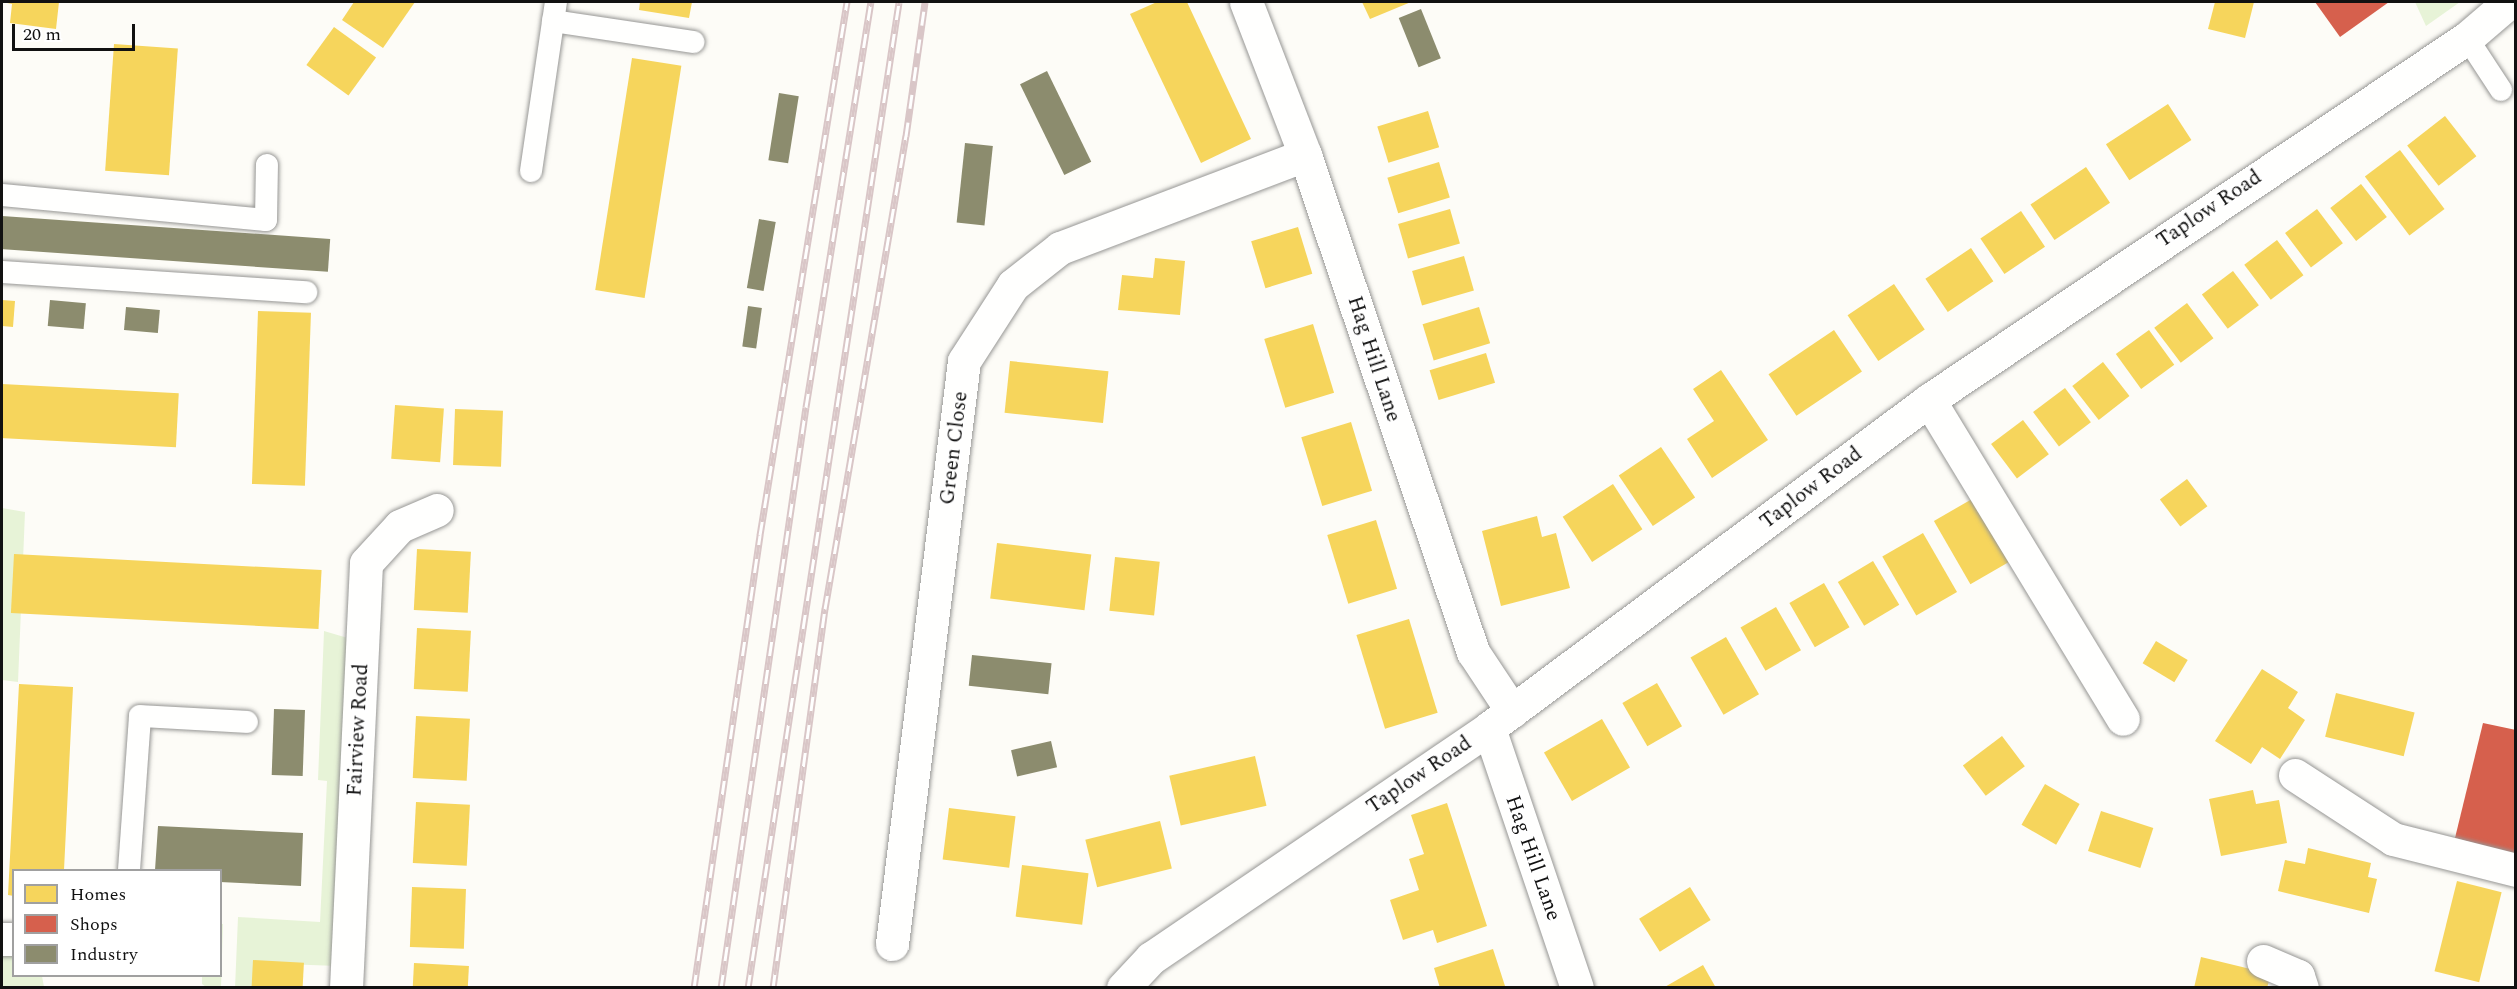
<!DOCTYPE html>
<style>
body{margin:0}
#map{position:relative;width:2517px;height:989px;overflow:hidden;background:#fdfcf7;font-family:Spectral,serif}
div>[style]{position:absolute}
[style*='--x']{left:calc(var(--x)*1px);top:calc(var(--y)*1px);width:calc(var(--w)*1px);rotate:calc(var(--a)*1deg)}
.green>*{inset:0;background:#e7f3d7}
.homes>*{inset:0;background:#f6d55c;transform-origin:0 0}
.shops>*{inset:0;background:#d6604d}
.industry>*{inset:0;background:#8c8c6e;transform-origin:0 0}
.roads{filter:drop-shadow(0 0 2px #979795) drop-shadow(0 0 2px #979795)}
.service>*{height:22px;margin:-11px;padding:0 11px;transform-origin:11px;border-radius:11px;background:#fffffe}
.minor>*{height:33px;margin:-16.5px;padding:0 16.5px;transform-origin:16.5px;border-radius:16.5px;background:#fffffe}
.rail>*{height:7px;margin-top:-3.5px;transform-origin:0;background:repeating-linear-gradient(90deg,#fff 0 14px,#d9c6c7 0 28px);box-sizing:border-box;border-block:2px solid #d9c6c7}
span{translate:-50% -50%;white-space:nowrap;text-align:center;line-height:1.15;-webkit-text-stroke:6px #fff;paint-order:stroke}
.street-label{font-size:21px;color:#111}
.frame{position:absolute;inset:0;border:3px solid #111;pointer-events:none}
.legend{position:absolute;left:12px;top:869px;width:210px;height:108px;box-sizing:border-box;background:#fff;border:2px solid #a0a0a0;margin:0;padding:8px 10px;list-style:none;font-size:18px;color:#111}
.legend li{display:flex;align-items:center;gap:12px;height:30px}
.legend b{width:30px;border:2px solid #a0a0a0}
.scale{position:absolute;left:12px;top:24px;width:123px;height:27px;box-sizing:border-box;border:3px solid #111;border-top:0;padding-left:8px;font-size:18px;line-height:21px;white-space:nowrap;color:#111;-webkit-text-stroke:4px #fff;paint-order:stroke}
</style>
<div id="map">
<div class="green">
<div style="clip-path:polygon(2415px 2px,2460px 2px,2426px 26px)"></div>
<div style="clip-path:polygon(2px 508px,25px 512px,18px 682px,2px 680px)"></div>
<div style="clip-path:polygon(324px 631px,351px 639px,338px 966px,255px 963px,254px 987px,235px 988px,238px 917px,320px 922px,327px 781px,318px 780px)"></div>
<div style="clip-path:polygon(221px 924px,223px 924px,221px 987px,206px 987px,202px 984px,202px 976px,220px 976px)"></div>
<div style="clip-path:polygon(2px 949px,13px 951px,14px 976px,42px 976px,44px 987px,2px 988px)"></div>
</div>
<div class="homes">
<div style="clip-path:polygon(2px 2px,59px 2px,56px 29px,10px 23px,12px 4px)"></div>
<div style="clip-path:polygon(354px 2px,415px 2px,383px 48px,342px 20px)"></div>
<div style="clip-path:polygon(640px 2px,692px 2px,689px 18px,639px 10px)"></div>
<div style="clip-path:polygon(1157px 2px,1187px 2px,1251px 139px,1201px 163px,1130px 14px)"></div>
<div style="clip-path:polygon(1362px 2px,1411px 2px,1370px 19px)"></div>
<div style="clip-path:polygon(2215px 2px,2254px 2px,2245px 38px,2208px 29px)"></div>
<div style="left:334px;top:27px;width:52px;height:47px;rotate:36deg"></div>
<div style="left:114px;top:44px;width:64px;height:127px;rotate:4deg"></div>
<div style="left:632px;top:58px;width:50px;height:235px;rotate:9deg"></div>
<div style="left:2168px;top:104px;width:43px;height:74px;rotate:57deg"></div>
<div style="left:1428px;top:111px;width:38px;height:53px;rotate:73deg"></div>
<div style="left:2445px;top:116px;width:51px;height:48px;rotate:52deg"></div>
<div style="left:2400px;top:150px;width:74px;height:44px;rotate:53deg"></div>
<div style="left:1439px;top:162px;width:37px;height:54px;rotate:73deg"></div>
<div style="left:2086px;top:167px;width:43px;height:67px;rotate:56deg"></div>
<div style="left:2361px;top:184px;width:42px;height:39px;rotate:52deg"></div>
<div style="left:1450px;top:209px;width:36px;height:54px;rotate:74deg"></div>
<div style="left:2317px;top:209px;width:43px;height:40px;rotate:53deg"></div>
<div style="left:2021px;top:211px;width:43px;height:49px;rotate:56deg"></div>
<div style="left:1298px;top:227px;width:49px;height:49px;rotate:73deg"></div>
<div style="left:2277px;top:240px;width:44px;height:41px;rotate:53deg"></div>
<div style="left:1971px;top:248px;width:40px;height:55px;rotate:56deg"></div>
<div style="left:1464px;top:256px;width:36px;height:54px;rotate:74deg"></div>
<div style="clip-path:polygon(1155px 258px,1185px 261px,1180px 315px,1118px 310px,1122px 275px,1153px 278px)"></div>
<div style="left:2233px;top:271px;width:43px;height:39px;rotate:53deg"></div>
<div style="left:1894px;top:284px;width:55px;height:56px;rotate:56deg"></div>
<div style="clip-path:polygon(2px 300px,15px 301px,13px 327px,2px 326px)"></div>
<div style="left:2187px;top:303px;width:44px;height:41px;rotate:53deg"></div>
<div style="left:1479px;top:307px;width:38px;height:59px;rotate:73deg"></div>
<div style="left:258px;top:311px;width:53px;height:173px;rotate:2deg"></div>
<div style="left:1313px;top:324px;width:72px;height:51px;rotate:73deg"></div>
<div style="left:1834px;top:330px;width:50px;height:79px;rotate:56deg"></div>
<div style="left:2149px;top:330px;width:43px;height:41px;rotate:54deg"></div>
<div style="left:1486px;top:353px;width:31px;height:59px;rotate:73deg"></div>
<div style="left:1010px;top:361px;width:99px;height:52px;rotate:6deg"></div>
<div style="left:2103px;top:362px;width:43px;height:39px;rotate:52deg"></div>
<div style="clip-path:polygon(1721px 370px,1768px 440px,1712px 478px,1687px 439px,1714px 421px,1693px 389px)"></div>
<div style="left:2px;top:384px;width:177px;height:54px;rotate:3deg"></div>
<div style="left:2065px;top:388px;width:43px;height:40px;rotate:53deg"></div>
<div style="left:395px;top:405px;width:49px;height:54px;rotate:4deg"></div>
<div style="left:455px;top:409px;width:48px;height:56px;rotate:2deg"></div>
<div style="left:2023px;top:420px;width:43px;height:40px;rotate:53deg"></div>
<div style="left:1351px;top:422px;width:72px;height:52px;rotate:73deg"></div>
<div style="left:1661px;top:447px;width:61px;height:51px;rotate:56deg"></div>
<div style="left:2187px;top:479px;width:34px;height:34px;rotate:53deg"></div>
<div style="left:1613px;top:484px;width:54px;height:60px;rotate:57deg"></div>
<div style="left:1972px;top:499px;width:73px;height:44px;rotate:60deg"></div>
<div style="clip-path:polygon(1537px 516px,1542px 537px,1556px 533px,1570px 588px,1501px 606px,1482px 531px)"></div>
<div style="left:1376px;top:520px;width:72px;height:51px;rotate:73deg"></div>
<div style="left:1923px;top:533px;width:68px;height:47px;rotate:60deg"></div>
<div style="left:997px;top:543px;width:95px;height:56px;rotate:7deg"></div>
<div style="left:417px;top:549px;width:54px;height:61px;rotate:3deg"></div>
<div style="left:14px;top:554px;width:308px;height:59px;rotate:3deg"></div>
<div style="left:1115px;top:557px;width:45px;height:54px;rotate:6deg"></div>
<div style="left:1873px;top:561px;width:51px;height:41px;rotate:59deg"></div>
<div style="left:1824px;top:583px;width:51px;height:40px;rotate:60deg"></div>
<div style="left:1776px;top:607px;width:50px;height:41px;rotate:60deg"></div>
<div style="left:1409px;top:619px;width:98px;height:55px;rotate:73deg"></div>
<div style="left:417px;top:628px;width:54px;height:61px;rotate:3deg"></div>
<div style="left:1726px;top:637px;width:66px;height:41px;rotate:60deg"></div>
<div style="left:2156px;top:641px;width:37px;height:26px;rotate:31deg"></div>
<div style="clip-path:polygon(2262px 669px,2298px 692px,2288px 708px,2305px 720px,2280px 759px,2262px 747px,2251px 764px,2215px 741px)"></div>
<div style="left:1657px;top:683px;width:50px;height:40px;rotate:60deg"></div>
<div style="clip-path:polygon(19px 684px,73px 687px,64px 870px,14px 870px,14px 896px,8px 895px)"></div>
<div style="left:2336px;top:693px;width:81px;height:45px;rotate:14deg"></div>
<div style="left:416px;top:716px;width:54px;height:62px;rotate:3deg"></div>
<div style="left:1602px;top:719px;width:56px;height:67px;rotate:60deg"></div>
<div style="left:2002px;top:736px;width:38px;height:49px;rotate:53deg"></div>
<div style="left:1255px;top:756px;width:51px;height:88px;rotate:77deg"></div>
<div style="left:2045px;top:784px;width:40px;height:47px;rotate:30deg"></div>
<div style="clip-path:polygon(2253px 790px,2256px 804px,2279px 800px,2287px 843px,2221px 856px,2209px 799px)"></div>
<div style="left:416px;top:802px;width:54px;height:61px;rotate:3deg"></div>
<div style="clip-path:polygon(1447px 803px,1487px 926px,1437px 943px,1433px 930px,1403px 940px,1390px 900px,1419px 890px,1409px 859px,1424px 854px,1411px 815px)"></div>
<div style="left:949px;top:808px;width:67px;height:52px;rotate:7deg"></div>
<div style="left:2101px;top:811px;width:55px;height:42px;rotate:18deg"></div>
<div style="left:1160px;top:821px;width:49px;height:77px;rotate:76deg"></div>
<div style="clip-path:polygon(2308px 848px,2371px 863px,2368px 877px,2377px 879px,2369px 913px,2278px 891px,2285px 860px,2305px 864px)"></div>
<div style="left:1022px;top:865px;width:67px;height:52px;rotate:7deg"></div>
<div style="left:2457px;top:881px;width:46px;height:93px;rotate:14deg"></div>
<div style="left:412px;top:887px;width:54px;height:60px;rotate:2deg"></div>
<div style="left:1690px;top:887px;width:39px;height:60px;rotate:58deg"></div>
<div style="clip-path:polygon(1493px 949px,1505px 986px,1440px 988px,1434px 968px)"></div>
<div style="clip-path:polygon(2201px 957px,2271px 974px,2267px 988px,2194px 988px)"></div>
<div style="left:253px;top:960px;width:51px;height:28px;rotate:3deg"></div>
<div style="left:414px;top:963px;width:55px;height:25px;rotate:3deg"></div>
<div style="clip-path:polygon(1703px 965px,1716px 988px,1663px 988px)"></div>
</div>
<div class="shops">
<div style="clip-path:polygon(2315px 2px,2389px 2px,2340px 37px)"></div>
<div style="clip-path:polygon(2483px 723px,2516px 730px,2516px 855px,2455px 838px)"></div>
</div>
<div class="industry">
<div style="left:1421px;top:9px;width:53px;height:24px;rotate:68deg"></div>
<div style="left:1047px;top:71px;width:101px;height:30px;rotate:64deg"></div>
<div style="left:779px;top:93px;width:20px;height:68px;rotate:9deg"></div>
<div style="left:965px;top:143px;width:28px;height:80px;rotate:6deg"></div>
<div style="left:2px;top:216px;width:329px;height:33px;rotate:4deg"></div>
<div style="left:759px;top:219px;width:17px;height:70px;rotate:10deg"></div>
<div style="left:50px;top:300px;width:36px;height:26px;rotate:5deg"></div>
<div style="left:748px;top:306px;width:14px;height:41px;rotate:8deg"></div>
<div style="left:126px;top:307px;width:34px;height:23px;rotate:5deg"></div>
<div style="left:972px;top:655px;width:80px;height:31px;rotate:6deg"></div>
<div style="left:274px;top:709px;width:31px;height:66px;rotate:2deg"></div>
<div style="left:1051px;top:741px;width:27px;height:41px;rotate:77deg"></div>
<div style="clip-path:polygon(158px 826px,303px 833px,301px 886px,220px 882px,220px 870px,155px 870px)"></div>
</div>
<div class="roads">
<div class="service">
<div style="--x:553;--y:21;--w:142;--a:8.5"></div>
<div style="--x:2467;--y:38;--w:62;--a:56.8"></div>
<div style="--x:531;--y:171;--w:171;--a:-81.6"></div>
<div style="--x:2;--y:195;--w:265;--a:5.4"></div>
<div style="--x:266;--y:220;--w:55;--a:-89"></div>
<div style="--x:2;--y:272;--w:305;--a:3.8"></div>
<div style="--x:129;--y:870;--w:154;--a:-85.9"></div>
<div style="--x:140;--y:716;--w:107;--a:3.2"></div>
</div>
<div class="minor">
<div style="--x:1246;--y:2;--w:164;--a:68.9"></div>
<div style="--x:1305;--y:155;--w:525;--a:71.32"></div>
<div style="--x:1473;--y:652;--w:71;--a:56.5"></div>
<div style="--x:1929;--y:400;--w:373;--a:58.7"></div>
<div style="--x:1489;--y:728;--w:274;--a:71.3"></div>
<div style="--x:2295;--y:775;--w:117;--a:33.1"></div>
<div style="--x:2393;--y:839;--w:127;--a:14.1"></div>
<div style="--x:2;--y:939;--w:12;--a:0"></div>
<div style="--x:892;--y:944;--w:587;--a:-82.96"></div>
<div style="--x:964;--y:361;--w:90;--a:-57.2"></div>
<div style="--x:1013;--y:285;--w:60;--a:-38.2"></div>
<div style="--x:1060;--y:248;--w:262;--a:-20.8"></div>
<div style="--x:2263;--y:961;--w:38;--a:23"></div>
<div style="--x:2298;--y:976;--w:13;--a:72"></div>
<div style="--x:346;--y:988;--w:425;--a:-87.3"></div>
<div style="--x:366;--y:563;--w:50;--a:-47.4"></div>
<div style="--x:400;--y:526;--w:40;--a:-23.4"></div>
<div style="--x:1123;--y:988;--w:41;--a:-47"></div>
<div style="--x:1151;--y:958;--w:409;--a:-34.2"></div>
<div style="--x:1489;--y:728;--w:549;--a:-36.7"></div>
<div style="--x:1929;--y:400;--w:648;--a:-33.94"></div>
<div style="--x:2467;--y:38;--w:55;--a:-40.6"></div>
</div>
</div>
<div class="rail">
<div style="--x:694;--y:988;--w:458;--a:-81.7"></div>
<div style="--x:760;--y:535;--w:540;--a:-80.73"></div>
<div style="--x:721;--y:988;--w:587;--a:-81.68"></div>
<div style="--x:806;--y:407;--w:410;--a:-80.9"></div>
<div style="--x:748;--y:988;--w:997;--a:-81.29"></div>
<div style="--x:773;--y:988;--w:383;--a:-82.2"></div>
<div style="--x:825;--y:609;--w:480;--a:-80.3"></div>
<div style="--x:906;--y:136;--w:135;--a:-81.9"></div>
</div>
<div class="street-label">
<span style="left:2209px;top:209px;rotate:-34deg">Taplow Road</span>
<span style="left:1374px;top:359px;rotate:72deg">Hag Hill Lane</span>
<span style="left:954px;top:448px;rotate:-83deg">Green Close</span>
<span style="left:1811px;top:488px;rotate:-37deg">Taplow Road</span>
<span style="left:358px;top:730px;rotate:-87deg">Fairview Road</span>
<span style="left:1419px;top:775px;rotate:-34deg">Taplow Road</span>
<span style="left:1533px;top:858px;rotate:71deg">Hag Hill Lane</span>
</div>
<div class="frame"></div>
<ul class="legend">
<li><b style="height:16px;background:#f6d55c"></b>Homes</li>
<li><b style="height:16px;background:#d6604d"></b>Shops</li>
<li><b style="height:16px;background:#8c8c6e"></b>Industry</li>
</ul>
<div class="scale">20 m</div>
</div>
